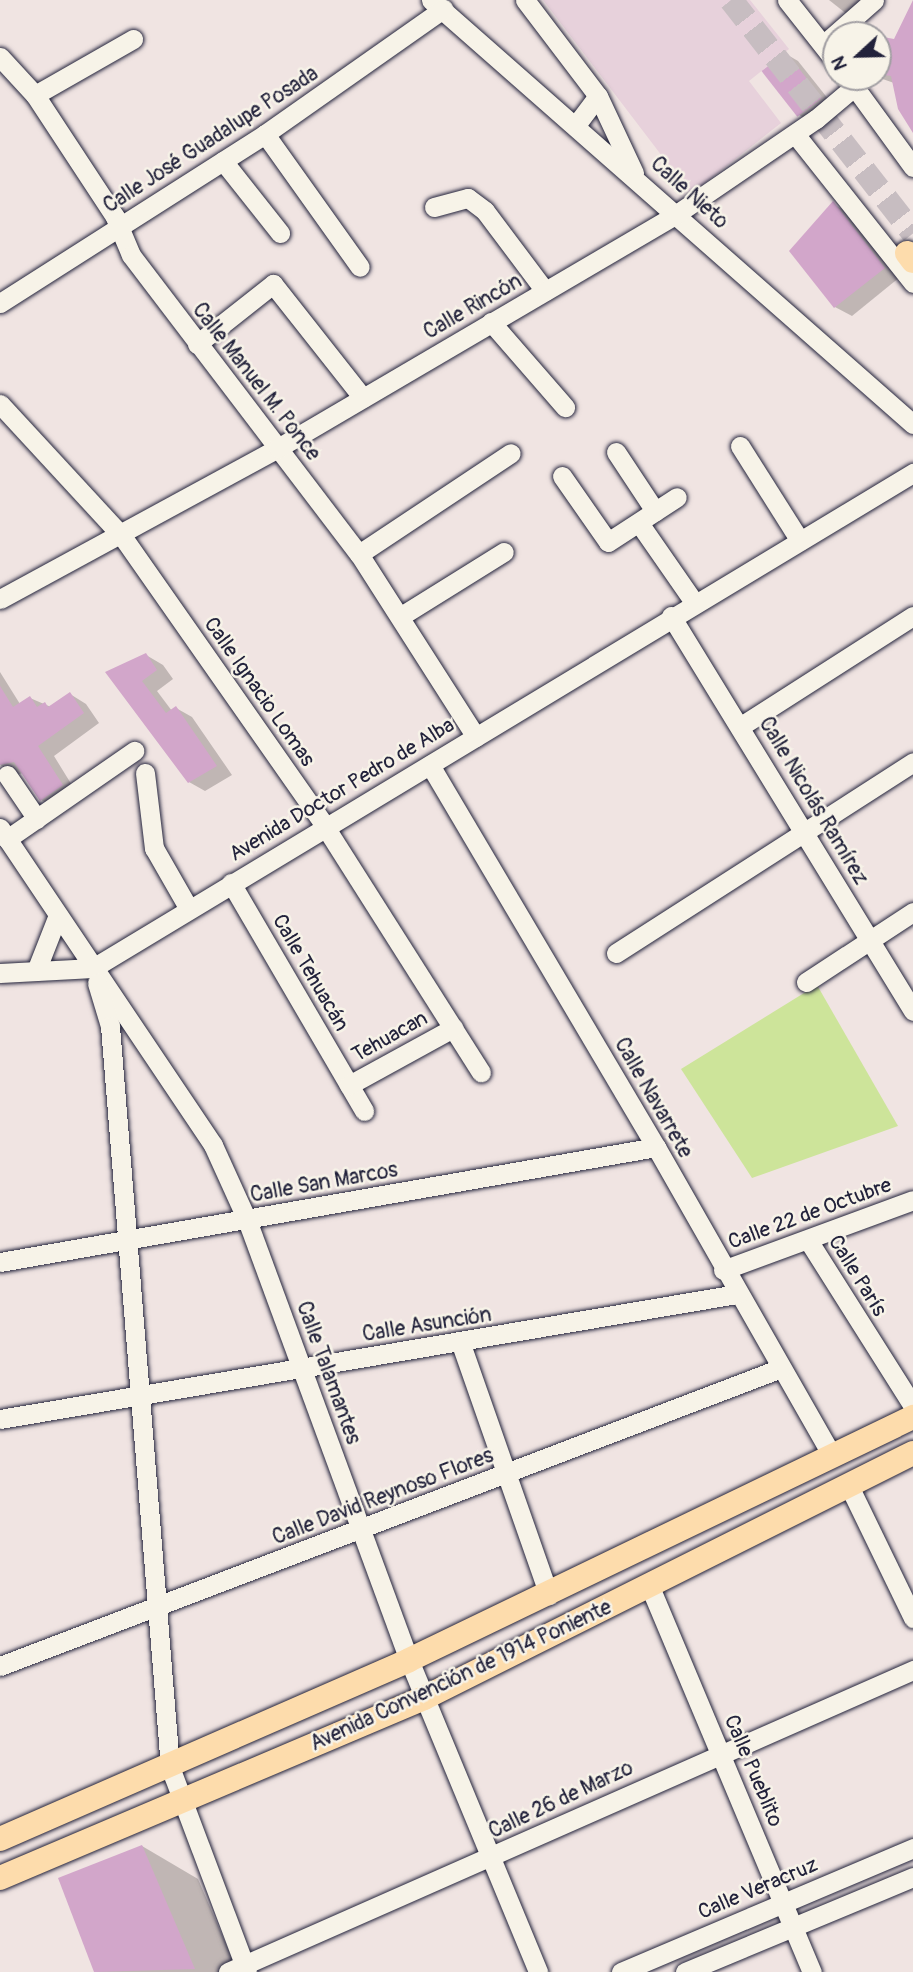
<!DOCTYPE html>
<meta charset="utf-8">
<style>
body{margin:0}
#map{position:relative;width:913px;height:1972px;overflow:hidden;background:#f0e4e2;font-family:Pangolin,sans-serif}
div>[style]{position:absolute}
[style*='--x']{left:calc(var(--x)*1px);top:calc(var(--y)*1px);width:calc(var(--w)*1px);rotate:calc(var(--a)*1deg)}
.built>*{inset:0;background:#e7d1db}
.green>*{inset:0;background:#cde49a}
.shadow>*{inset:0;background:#0003}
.building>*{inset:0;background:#d2a6ca;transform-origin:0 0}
.major-tunnel>*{height:24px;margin-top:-12px;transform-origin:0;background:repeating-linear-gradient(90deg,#c7bdc1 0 24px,transparent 0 36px)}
.roads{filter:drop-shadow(0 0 2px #22223b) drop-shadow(0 0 2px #22223b)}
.minor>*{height:19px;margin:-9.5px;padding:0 9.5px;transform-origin:9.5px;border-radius:9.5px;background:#f7f3e8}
.major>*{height:24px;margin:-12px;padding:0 12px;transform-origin:12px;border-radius:12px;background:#fddcac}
span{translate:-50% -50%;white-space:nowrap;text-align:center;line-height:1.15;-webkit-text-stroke:5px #f7f3e8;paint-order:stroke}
.street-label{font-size:21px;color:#22223b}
.north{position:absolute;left:822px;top:21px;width:70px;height:70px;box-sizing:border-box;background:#f7f3e8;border:2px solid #a29fa3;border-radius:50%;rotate:248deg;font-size:19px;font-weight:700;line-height:28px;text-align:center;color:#22223b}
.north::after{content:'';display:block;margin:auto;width:24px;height:32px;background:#22223b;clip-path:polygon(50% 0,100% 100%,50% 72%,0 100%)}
</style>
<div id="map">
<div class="built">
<div style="clip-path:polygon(543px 0,750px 0,789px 49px,749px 81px,781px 123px,691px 194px)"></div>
</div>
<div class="green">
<div style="clip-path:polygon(817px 985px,898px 1126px,752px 1178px,681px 1069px)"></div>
</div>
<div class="shadow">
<div style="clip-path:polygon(829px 0,860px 0,848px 15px)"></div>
<div style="clip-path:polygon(913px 5px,913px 130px,894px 83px,877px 77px,878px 38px,895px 41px)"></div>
<div style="clip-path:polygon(786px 54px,798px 61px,833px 105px,811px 122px,799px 115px)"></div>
<div style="clip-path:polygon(833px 204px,849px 213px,900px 277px,852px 316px,835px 307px)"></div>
<div style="clip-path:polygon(146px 655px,163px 665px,173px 679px,157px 691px,172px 711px,176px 708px,192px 717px,232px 775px,205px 791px,189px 782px,107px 673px)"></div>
<div style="clip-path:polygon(0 672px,20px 704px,30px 698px,51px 707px,70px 694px,86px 704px,99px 723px,54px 756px,78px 795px,58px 809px,41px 800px,23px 773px,16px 775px,0 765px)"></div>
<div style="clip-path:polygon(142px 1846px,198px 1879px,238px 1972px,96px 1972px,60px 1879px)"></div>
</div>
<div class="building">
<div style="clip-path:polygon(913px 0,913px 133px,898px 109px,891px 76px,878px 74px,878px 36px,894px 39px)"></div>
<div style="left:786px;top:52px;width:58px;height:31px;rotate:52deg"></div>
<div style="clip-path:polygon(833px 201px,885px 268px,834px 308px,789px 251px)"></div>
<div style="clip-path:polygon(146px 653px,157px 670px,142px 681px,166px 713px,176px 706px,217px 766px,188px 783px,105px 672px)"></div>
<div style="clip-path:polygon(0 686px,13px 707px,30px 696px,37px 707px,45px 702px,48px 707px,70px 692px,84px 713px,38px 746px,63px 785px,40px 801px,14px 762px,0 765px)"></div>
<div style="clip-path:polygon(142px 1845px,195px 1969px,94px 1972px,58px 1878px)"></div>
</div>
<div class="major-tunnel">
<div style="--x:731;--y:0;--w:296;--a:52"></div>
</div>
<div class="roads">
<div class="minor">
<div style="--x:431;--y:0;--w:642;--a:41.34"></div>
<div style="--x:525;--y:0;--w:121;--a:52.8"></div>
<div style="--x:598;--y:96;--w:85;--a:64.9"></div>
<div style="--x:787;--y:0;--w:79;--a:51.7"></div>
<div style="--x:823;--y:45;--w:68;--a:-41.4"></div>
<div style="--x:0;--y:57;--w:52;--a:47.4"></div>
<div style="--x:35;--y:95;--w:146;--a:56.7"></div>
<div style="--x:115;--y:217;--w:41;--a:67.2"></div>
<div style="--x:131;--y:255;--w:376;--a:52.7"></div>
<div style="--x:359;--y:554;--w:217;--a:57.4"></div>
<div style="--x:848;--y:78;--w:110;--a:53.9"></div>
<div style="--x:35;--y:95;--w:113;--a:-29.7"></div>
<div style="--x:576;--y:125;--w:36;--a:-53"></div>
<div style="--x:265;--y:134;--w:163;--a:54.5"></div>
<div style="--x:795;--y:134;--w:190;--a:51.6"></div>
<div style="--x:223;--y:161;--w:92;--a:51.6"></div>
<div style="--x:434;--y:207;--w:35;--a:-15"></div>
<div style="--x:468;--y:198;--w:21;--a:37"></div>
<div style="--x:485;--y:211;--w:100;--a:53.1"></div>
<div style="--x:0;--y:303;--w:314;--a:-32.5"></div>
<div style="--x:265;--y:134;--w:218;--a:-35.1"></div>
<div style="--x:491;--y:322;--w:113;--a:49"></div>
<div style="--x:197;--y:344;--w:97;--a:-38.3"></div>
<div style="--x:273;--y:284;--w:145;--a:51.7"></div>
<div style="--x:0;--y:404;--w:180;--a:47.3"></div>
<div style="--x:122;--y:536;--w:353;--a:55"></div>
<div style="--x:324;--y:825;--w:293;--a:57.6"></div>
<div style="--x:740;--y:446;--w:112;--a:57.7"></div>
<div style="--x:616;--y:452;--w:71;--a:56.5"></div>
<div style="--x:562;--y:476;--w:80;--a:55.1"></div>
<div style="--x:608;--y:542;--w:82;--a:-33.1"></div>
<div style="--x:639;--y:523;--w:96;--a:55.2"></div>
<div style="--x:359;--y:554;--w:182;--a:-33.6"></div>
<div style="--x:0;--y:599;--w:316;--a:-28.5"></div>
<div style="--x:278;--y:448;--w:464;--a:-30.4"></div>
<div style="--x:678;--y:213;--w:167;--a:-34.3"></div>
<div style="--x:816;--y:119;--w:50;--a:-40.1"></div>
<div style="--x:401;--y:616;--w:121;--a:-31.9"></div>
<div style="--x:671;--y:616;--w:463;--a:58.5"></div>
<div style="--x:741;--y:726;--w:204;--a:-32.6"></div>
<div style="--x:430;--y:765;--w:444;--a:59.4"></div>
<div style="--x:656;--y:1147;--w:356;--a:60.3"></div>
<div style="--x:145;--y:773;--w:76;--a:83.2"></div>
<div style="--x:154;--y:848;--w:70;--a:60.2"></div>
<div style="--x:7;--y:775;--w:53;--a:55.7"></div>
<div style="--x:0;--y:828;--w:382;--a:56.1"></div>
<div style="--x:213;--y:1145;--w:82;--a:65.6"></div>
<div style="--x:247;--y:1220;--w:469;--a:69.8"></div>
<div style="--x:409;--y:1660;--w:338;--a:67.5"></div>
<div style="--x:7;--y:839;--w:155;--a:-34.7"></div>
<div style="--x:231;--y:883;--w:264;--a:59.7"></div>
<div style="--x:616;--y:953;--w:353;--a:-32.7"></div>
<div style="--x:36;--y:971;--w:60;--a:-68.6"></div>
<div style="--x:0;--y:973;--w:93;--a:-3.1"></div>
<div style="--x:93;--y:968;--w:958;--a:-31.12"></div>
<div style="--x:806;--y:982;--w:128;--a:-33.2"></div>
<div style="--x:97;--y:983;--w:45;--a:73.2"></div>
<div style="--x:110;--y:1026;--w:743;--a:85.37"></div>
<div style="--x:170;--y:1767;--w:219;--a:69.4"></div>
<div style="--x:349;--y:1085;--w:119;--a:-28.7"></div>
<div style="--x:808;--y:1240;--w:196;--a:57.7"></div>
<div style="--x:0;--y:1262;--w:666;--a:-9.94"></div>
<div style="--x:723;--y:1270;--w:202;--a:-20.2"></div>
<div style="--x:461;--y:1344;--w:266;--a:70.7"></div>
<div style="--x:0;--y:1419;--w:748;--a:-9.63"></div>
<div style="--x:849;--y:1486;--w:147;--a:64.1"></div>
<div style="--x:650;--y:1587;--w:418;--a:67.2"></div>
<div style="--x:0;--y:1666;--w:836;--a:-20.88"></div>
<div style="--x:228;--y:1972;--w:749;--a:-23.79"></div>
<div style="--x:621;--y:1972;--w:317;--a:-23"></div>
<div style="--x:685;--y:1972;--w:247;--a:-22.6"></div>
</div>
<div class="major">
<div style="--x:907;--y:253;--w:10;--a:53"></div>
<div style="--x:0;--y:1839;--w:446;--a:-23.6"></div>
<div style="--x:409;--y:1660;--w:560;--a:-25.74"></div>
<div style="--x:0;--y:1878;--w:461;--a:-23"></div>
<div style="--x:424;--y:1698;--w:547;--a:-26.61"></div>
</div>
</div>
<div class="street-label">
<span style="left:211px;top:140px;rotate:-33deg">Calle José Guadalupe Posada</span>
<span style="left:689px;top:193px;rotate:42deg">Calle Nieto</span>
<span style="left:473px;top:307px;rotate:-30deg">Calle Rincón</span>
<span style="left:256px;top:382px;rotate:52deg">Calle Manuel M. Ponce</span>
<span style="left:259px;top:692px;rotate:55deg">Calle Ignacio Lomas</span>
<span style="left:342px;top:790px;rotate:-31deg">Avenida Doctor Pedro de Alba</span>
<span style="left:813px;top:801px;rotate:59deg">Calle Nicolás Ramírez</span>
<span style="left:310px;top:973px;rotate:60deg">Calle Tehuacán</span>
<span style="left:390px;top:1037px;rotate:-29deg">Tehuacan</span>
<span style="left:653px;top:1098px;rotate:60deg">Calle Navarrete</span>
<span style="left:324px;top:1183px;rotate:-10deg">Calle San Marcos</span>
<span style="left:810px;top:1214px;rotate:-20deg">Calle 22 de Octubre</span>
<span style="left:857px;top:1276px;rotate:58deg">Calle París</span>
<span style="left:427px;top:1325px;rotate:-9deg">Calle Asunción</span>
<span style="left:328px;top:1373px;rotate:70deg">Calle Talamantes</span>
<span style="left:383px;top:1497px;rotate:-21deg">Calle David Reynoso Flores</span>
<span style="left:461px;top:1676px;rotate:-25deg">Avenida Convención de 1914 Poniente</span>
<span style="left:753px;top:1771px;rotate:67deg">Calle Pueblito</span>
<span style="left:561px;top:1800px;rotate:-25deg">Calle 26 de Marzo</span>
<span style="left:758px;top:1889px;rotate:-23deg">Calle Veracruz</span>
</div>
<div class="north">N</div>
</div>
